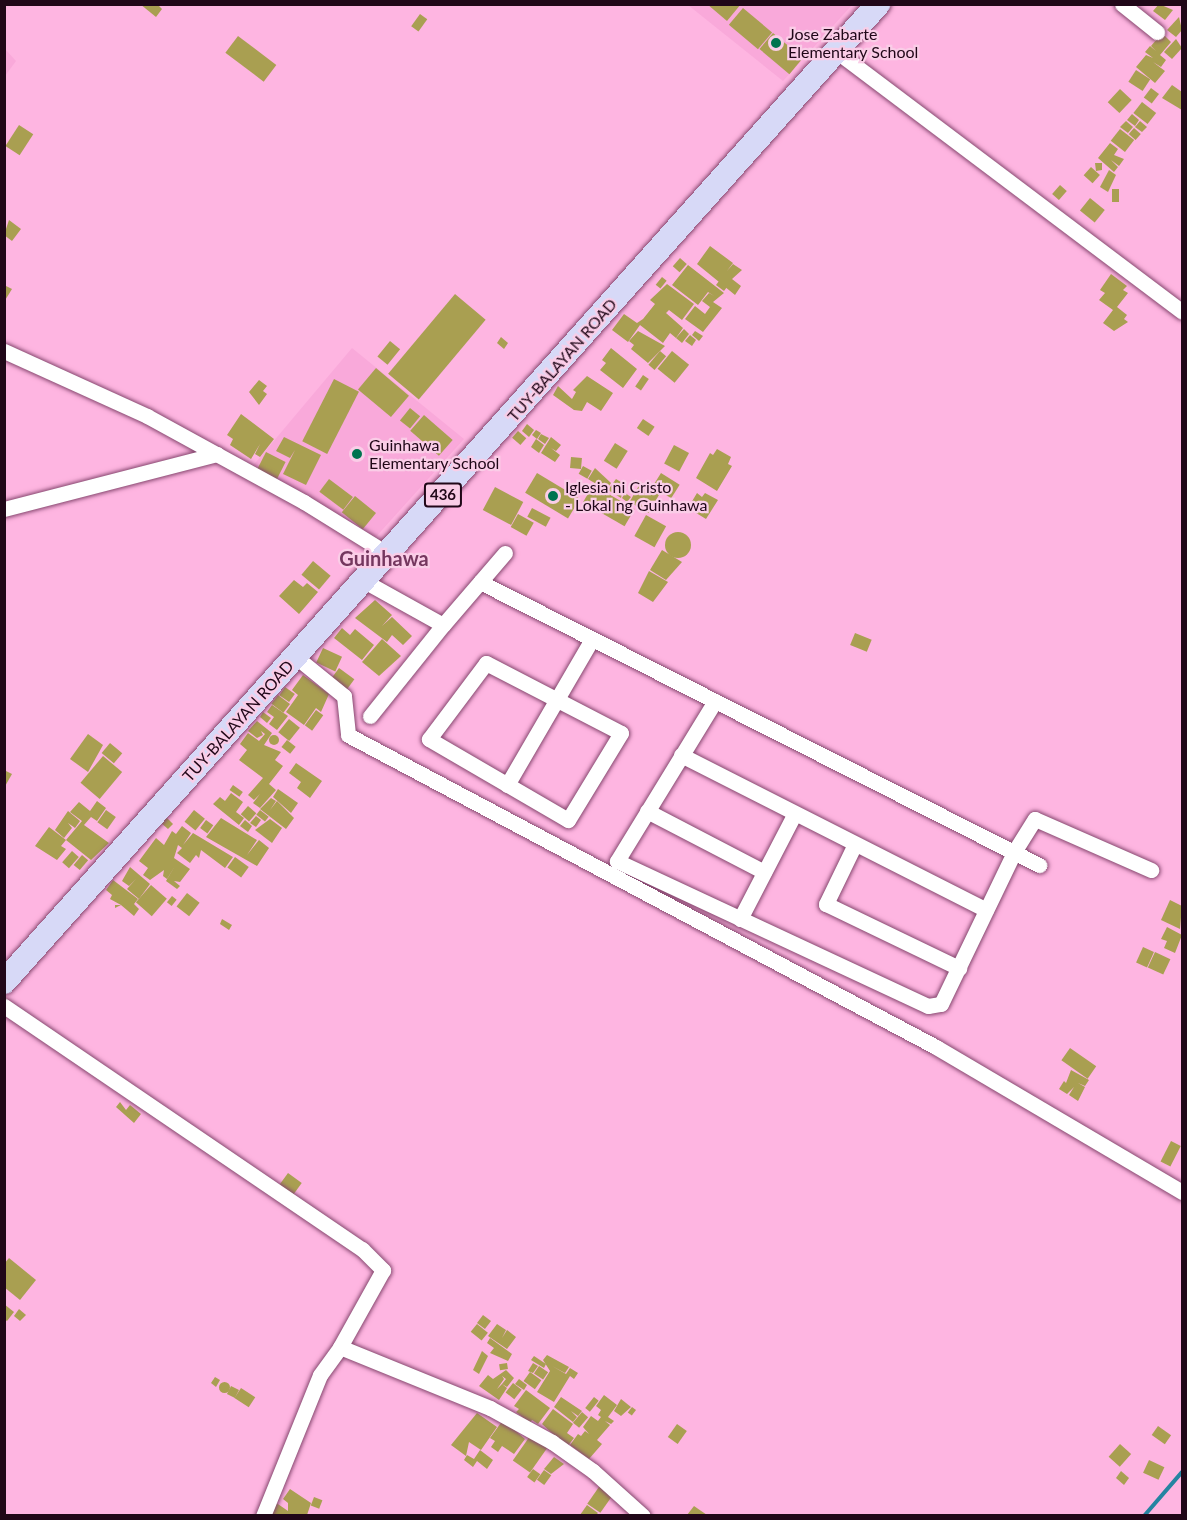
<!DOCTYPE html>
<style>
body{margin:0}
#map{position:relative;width:1187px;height:1520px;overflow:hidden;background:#feb5e1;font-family:Lato,sans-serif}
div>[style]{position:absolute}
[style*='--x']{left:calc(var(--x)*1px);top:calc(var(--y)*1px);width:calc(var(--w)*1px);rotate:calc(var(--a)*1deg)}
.built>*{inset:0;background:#f9a9da}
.stream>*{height:4px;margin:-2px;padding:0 2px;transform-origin:2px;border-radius:2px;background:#2584a1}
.building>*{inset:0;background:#a99f51;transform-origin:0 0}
.round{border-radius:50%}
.roads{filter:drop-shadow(0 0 2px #86476f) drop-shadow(0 0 2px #86476f)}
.street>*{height:15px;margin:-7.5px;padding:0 7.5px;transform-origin:7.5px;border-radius:7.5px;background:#fff}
.primary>*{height:24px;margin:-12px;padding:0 12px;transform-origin:12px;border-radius:12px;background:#d7d9f7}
.dots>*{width:16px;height:16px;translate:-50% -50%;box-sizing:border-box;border:3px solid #facde7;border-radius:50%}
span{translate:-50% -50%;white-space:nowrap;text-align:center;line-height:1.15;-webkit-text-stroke:4.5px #facde7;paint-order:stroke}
.shield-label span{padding:2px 4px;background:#facde7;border:2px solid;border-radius:4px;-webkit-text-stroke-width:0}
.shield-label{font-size:15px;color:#200718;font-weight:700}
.poi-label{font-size:16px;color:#200718}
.left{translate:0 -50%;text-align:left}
.street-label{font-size:16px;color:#200718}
.quarter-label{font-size:20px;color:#75375f;font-weight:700}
.frame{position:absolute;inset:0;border:6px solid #200718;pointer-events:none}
</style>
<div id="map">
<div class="built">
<div style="clip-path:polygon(688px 5px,852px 5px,783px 81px)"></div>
<div style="clip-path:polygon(5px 49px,16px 61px,5px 76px)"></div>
<div style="clip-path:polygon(352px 348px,464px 439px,374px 539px,251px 468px)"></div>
</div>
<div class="stream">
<div style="--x:1144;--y:1516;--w:58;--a:-49.2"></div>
</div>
<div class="building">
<div style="clip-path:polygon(140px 4px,157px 4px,162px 9px,156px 17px)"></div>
<div style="clip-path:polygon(707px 4px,741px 4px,727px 21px)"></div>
<div style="clip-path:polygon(1159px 4px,1173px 10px,1165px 20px,1153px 11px)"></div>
<div style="left:743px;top:8px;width:38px;height:22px;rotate:40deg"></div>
<div style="left:420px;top:14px;width:9px;height:15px;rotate:36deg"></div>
<div style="clip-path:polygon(1179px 17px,1182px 30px,1176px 37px,1167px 30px)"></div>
<div style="left:773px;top:33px;width:39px;height:21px;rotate:40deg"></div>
<div style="clip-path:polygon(1162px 33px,1171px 42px,1160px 55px,1166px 60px,1161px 67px,1153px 62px,1165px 71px,1155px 83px,1136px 67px,1146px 55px,1153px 58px,1145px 52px,1150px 46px,1156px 51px,1151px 46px)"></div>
<div style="left:238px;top:36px;width:48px;height:21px;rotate:37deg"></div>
<div style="clip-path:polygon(1176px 39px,1182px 48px,1172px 59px,1164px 52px)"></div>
<div style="left:1136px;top:70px;width:17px;height:14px;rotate:33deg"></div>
<div style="clip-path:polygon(1172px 85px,1182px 92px,1182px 110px,1162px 98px)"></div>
<div style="left:1151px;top:88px;width:10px;height:12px;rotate:37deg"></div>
<div style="left:1120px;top:89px;width:16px;height:18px;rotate:43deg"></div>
<div style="left:1142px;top:102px;width:18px;height:14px;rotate:38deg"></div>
<div style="clip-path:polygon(1132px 114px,1139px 120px,1135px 126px,1127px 120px)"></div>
<div style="clip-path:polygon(1126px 121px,1133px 127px,1128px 133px,1120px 127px)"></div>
<div style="clip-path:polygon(1140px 121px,1147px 127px,1142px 132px,1135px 127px)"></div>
<div style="left:19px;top:125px;width:17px;height:25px;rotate:33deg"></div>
<div style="left:1134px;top:128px;width:9px;height:8px;rotate:41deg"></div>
<div style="left:1120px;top:129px;width:18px;height:15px;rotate:38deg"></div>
<div style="clip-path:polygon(1110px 143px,1118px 149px,1114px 155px,1124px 159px,1119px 166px,1111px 160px,1118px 167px,1114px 172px,1098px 158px)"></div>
<div style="clip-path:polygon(1095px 163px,1102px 163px,1102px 170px,1096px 171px)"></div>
<div style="left:1091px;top:167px;width:12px;height:11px;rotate:42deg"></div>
<div style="clip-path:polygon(1109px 170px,1116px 175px,1108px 192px,1100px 187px)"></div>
<div style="left:1060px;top:185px;width:9px;height:12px;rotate:41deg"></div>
<div style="left:1112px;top:189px;width:7px;height:13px"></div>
<div style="left:1090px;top:198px;width:19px;height:16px;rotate:39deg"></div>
<div style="clip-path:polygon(9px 220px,21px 229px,12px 241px,4px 235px)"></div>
<div style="clip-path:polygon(710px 246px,733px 263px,727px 271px,733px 264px,742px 270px,732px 279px,741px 286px,735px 295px,697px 264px)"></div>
<div style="left:680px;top:258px;width:9px;height:11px;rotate:41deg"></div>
<div style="clip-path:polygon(688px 265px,724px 293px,713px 302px,722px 308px,703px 332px,685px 319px,695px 306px,705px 314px,710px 307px,702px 301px,709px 293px,714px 296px,708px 292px,698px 305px,672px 285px)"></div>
<div style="clip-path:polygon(1111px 274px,1127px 286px,1123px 290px,1128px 293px,1117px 307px,1127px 315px,1124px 319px,1128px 322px,1114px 331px,1103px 323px,1113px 310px,1099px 300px,1105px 293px,1100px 290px)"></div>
<div style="left:662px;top:277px;width:6px;height:10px;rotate:39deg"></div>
<div style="left:719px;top:281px;width:10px;height:5px;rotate:37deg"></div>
<div style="clip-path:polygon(667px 284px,694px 304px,682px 320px,669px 310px,666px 313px,683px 328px,676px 338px,670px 333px,663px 343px,640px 325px,628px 342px,612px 330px,624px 314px,637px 323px,643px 319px,655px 304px,650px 300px)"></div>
<div style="clip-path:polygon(4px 285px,12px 289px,4px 302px)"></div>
<div style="left:455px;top:294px;width:40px;height:104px;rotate:40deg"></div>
<div style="clip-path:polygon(684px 329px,689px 334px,682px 343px,676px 338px)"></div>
<div style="clip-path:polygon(638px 331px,665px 346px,648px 363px,631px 349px,634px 345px,629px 341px)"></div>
<div style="clip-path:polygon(695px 331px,703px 336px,699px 341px,692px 335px)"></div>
<div style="clip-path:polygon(690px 335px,696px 340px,692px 346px,685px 341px)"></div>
<div style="clip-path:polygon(501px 337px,508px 343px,504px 349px,497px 343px)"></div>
<div style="left:390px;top:341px;width:13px;height:20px;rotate:39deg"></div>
<div style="clip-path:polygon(611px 348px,637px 369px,623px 388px,600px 370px,606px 363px,602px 360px)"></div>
<div style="left:660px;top:351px;width:8px;height:18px;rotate:40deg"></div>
<div style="left:672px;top:351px;width:22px;height:23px;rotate:39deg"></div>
<div style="left:376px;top:368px;width:43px;height:28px;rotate:40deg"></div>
<div style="left:643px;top:375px;width:7px;height:14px;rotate:34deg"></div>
<div style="clip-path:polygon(587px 376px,613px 393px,601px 411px,587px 402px,582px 411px,574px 410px,553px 395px,558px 386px,572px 399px,576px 392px,573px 390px)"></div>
<div style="left:334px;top:379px;width:28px;height:70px;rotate:27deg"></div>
<div style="clip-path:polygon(259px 380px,267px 386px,263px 391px,267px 394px,259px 405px,249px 392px)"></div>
<div style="left:410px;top:408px;width:13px;height:16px;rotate:39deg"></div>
<div style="clip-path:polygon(241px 414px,274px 439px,260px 457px,255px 454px,260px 444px,251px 459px,230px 445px,233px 439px,227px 435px)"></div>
<div style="left:424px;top:415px;width:38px;height:21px;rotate:41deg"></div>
<div style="left:643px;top:419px;width:14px;height:11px;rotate:34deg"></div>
<div style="clip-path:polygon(527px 424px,534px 430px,529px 437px,522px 431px)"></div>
<div style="clip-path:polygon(536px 430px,541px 433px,537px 439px,532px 435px)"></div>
<div style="left:518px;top:431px;width:11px;height:9px;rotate:41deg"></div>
<div style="clip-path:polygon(541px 434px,549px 438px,545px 444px,538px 439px)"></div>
<div style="clip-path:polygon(284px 437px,321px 455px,306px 485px,283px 474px,295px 450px,290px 458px,276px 451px)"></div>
<div style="clip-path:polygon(551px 437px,561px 445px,556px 451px,551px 448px,560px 455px,555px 462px,541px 453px)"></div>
<div style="clip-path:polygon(536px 439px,544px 445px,539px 453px,531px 447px)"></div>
<div style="left:615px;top:443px;width:15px;height:21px;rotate:32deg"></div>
<div style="left:674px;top:445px;width:17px;height:21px;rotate:28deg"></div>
<div style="clip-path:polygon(717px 449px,731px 457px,728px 464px,732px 466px,717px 491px,696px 478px,710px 453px,713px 455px)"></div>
<div style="left:266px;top:452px;width:22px;height:19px;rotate:27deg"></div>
<div style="left:571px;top:457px;width:11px;height:11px;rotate:5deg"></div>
<div style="left:583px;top:466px;width:10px;height:9px;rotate:29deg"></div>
<div style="clip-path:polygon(595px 468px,611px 483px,606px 490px,588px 479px)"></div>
<div style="left:537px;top:473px;width:50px;height:23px;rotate:31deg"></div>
<div style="left:661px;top:473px;width:22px;height:16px;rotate:32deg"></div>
<div style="left:329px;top:479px;width:30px;height:16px;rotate:37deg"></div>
<div style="clip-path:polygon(616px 479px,624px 484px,621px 498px,608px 490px)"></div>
<div style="left:641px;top:482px;width:22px;height:23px;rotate:30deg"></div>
<div style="left:593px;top:485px;width:48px;height:20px;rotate:30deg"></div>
<div style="left:495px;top:487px;width:32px;height:26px;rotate:28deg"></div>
<div style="clip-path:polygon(625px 493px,631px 497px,627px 502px,622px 498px)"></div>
<div style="clip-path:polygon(697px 493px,702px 497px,705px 493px,718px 500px,706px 519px,688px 508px)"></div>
<div style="left:355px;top:496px;width:27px;height:21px;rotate:39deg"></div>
<div style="left:532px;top:508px;width:21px;height:10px;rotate:28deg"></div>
<div style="left:518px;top:514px;width:18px;height:15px;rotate:29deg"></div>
<div style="left:646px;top:515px;width:23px;height:24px;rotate:29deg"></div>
<div class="round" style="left:665px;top:532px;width:26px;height:26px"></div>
<div style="clip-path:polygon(662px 550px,682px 562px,666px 580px,650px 570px)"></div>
<div style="left:313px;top:561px;width:23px;height:18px;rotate:40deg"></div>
<div style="clip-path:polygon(649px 571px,668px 582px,653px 602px,638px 593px)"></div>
<div style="clip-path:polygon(294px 580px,303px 587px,307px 583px,318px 592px,299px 614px,279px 596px)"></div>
<div style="clip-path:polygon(375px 600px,392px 615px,382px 626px,392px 617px,412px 636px,403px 645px,392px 635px,387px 642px,355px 618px)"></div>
<div style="clip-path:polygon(342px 628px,350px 635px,355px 629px,374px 645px,362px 660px,334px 638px)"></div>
<div style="left:855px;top:633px;width:18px;height:13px;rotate:22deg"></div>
<div style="clip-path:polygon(382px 639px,401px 656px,379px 676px,362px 662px)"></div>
<div style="left:323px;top:648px;width:21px;height:16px;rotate:25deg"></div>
<div style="left:339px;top:668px;width:19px;height:14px;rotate:36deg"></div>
<div style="clip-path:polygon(303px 675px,329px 694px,321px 712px,316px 708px,304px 725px,286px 712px,298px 695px,292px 690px)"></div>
<div style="left:285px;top:687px;width:12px;height:10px;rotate:35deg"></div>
<div style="left:278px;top:695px;width:15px;height:11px;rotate:37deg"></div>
<div style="clip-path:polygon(272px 705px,288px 716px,277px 730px,269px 724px,274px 717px,267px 712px)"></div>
<div style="left:316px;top:710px;width:9px;height:19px;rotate:36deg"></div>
<div style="clip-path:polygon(263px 712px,271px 718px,267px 723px,260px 717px)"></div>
<div style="left:289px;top:719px;width:14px;height:17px;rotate:39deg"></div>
<div style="clip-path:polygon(257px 721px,272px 733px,264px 745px,281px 752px,275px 760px,283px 766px,269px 784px,276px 790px,260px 808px,253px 803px,260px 794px,254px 800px,248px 795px,263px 778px,239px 760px,247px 750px,240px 744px,248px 733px,259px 741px,265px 734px,261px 731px,263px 735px,257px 738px,248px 731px)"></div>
<div style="clip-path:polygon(88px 734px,103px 745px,88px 772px,70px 759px)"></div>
<div class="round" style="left:269px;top:735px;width:10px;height:10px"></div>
<div style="left:287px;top:740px;width:11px;height:9px;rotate:38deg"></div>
<div style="left:110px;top:743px;width:16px;height:13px;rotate:40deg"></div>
<div style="left:103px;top:756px;width:25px;height:35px;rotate:40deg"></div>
<div style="clip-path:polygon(296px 763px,322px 781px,310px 798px,297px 788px,301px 782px,289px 773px)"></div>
<div style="clip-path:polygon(4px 770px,12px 774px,4px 788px)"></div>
<div style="left:233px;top:785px;width:12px;height:6px;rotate:35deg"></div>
<div style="clip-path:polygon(278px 789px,298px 803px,291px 813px,273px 797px)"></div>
<div style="clip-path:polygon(231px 793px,243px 802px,236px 812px,244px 818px,239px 825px,213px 804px,220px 797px,225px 801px)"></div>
<div style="clip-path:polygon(271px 798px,276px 801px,270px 810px,277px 801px,294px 818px,286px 829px,260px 809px)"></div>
<div style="clip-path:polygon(97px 801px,106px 808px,97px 821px,91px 817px,84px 825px,109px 843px,91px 860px,66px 840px,82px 821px,70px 812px,79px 802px,90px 811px)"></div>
<div style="left:248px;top:806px;width:11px;height:11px;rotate:41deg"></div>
<div style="left:106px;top:810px;width:12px;height:15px;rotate:35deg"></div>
<div style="left:194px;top:810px;width:14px;height:15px;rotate:39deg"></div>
<div style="left:260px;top:810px;width:11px;height:6px;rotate:38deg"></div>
<div style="clip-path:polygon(68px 811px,80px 821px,75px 828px,68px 823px,72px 828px,64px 838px,55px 830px)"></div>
<div style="clip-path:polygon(256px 816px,261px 820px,256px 827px,250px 823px)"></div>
<div style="clip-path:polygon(167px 818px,173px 824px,168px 829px,161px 823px)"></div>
<div style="clip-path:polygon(221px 818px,257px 840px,247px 855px,259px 840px,269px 848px,257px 866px,206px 837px)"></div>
<div style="clip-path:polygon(270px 819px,282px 828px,272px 843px,255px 830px)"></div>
<div style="left:206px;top:820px;width:9px;height:10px;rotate:36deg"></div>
<div style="clip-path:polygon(245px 820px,252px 826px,248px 832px,240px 826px)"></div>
<div style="clip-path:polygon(182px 826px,191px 833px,183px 845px,193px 833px,233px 857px,225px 868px,201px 850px,199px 858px,196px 855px,190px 863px,177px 853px,182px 848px,178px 845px,174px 858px,190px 869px,180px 882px,174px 881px,180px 886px,177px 889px,166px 881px,175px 866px,167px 879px,163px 876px,164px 870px,150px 880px,143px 875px,148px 868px,139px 861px,156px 838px,164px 845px,172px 831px,176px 834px)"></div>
<div style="clip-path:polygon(49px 827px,66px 840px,61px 846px,66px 849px,57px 860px,35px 846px)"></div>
<div style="left:72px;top:851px;width:9px;height:15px;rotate:41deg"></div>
<div style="left:82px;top:855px;width:8px;height:13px;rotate:40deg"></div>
<div style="left:235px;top:857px;width:17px;height:13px;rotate:36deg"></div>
<div style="clip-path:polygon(130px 867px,150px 884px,139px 899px,127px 889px,136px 879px,129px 886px,122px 881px)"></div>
<div style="clip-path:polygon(113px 880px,138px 899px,134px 904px,139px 909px,134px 916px,121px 905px,115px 908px,115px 905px,121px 905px,110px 899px,112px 895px,106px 890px)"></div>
<div style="left:151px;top:885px;width:21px;height:23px;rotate:41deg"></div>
<div style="left:187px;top:893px;width:16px;height:17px;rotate:38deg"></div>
<div style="left:172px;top:896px;width:6px;height:8px;rotate:39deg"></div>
<div style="clip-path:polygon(1170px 900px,1182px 906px,1180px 929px,1161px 920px)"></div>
<div style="clip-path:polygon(222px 919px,232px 925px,229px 930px,220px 924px)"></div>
<div style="clip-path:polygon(1167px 927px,1182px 935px,1175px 953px,1164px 948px,1167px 941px,1161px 939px)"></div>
<div style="left:1143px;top:947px;width:12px;height:17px;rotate:24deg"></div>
<div style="left:1155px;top:952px;width:17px;height:17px;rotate:25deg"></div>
<div style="left:1070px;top:1048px;width:32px;height:15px;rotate:35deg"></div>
<div style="clip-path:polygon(1071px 1070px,1089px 1080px,1085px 1086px,1078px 1083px,1085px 1087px,1078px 1101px,1069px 1095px,1074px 1087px,1067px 1094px,1059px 1089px,1064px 1081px,1066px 1083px)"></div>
<div style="clip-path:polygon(120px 1102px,126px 1110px,130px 1105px,141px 1114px,134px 1123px,116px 1107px)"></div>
<div style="left:1171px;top:1141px;width:11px;height:23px;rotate:27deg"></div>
<div style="left:288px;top:1173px;width:17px;height:17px;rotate:36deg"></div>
<div style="clip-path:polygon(9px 1258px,36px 1280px,20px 1300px,4px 1287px,4px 1264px)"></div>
<div style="clip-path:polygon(4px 1304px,14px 1312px,7px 1321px,4px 1319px)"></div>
<div style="clip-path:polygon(19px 1309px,26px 1315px,20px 1321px,14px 1316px)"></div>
<div style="left:483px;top:1315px;width:10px;height:10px;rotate:37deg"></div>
<div style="left:477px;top:1324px;width:14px;height:10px;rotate:39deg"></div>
<div style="clip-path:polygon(497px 1324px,506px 1330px,502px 1338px,507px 1330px,516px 1337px,507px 1349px,488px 1336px)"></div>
<div style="clip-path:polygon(490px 1338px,512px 1354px,508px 1361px,490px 1353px,494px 1348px,487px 1343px)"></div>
<div style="clip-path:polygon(482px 1351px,488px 1356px,479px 1374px,473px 1370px)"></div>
<div style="clip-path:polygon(547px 1355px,569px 1367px,565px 1373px,552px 1366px,566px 1374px,570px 1368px,578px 1373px,574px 1379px,570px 1376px,554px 1402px,537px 1392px,550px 1371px,543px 1360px)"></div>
<div style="clip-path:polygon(534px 1356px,546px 1364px,544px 1368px,531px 1360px)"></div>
<div style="left:507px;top:1363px;width:6px;height:8px;rotate:81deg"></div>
<div style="clip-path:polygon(533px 1363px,538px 1366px,533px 1373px,528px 1371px)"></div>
<div style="left:539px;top:1366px;width:11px;height:9px;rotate:34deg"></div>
<div style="clip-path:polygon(506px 1370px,514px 1378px,507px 1387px,502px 1384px,506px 1379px,502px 1376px,504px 1379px,497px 1389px,502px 1384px,507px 1388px,499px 1400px,479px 1386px,488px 1375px,493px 1379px)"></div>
<div style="left:530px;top:1372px;width:14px;height:11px;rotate:36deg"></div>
<div style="clip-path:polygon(215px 1377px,220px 1380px,216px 1387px,211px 1383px)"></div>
<div style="clip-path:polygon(519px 1379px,527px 1385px,524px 1390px,515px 1384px)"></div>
<div class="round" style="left:218.5px;top:1381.5px;width:11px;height:11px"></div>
<div style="left:513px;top:1383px;width:11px;height:12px;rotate:38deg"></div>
<div style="left:231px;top:1386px;width:9px;height:9px;rotate:27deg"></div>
<div style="left:241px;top:1388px;width:17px;height:12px;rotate:33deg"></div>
<div style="clip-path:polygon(526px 1390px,550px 1408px,538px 1424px,532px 1420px,530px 1423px,516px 1412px,519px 1409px,514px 1406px)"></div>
<div style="clip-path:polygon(604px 1395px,617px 1405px,608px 1417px,614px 1421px,611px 1424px,605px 1421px,610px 1425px,597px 1440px,602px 1444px,589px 1459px,570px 1445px,578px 1434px,581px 1436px,585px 1431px,589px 1434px,583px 1427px,591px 1416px,598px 1421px,601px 1417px,598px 1415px,601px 1410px,596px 1406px)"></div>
<div style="clip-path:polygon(561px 1397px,582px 1411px,578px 1416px,571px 1411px,577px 1417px,573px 1422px,554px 1407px)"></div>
<div style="left:594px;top:1397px;width:6px;height:14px;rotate:39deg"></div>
<div style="clip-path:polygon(621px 1399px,631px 1407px,621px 1416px,614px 1411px)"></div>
<div style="left:632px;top:1407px;width:5px;height:7px;rotate:37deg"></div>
<div style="clip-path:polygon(553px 1409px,573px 1424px,567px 1433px,574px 1438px,567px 1447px,542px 1424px)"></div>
<div style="left:582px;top:1412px;width:8px;height:14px;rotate:40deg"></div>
<div style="clip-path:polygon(477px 1413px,497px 1427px,481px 1450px,469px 1442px,466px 1456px,451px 1445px)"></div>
<div style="clip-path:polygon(503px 1420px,525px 1439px,514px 1454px,502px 1446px,498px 1452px,491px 1447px,495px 1441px,490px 1438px)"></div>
<div style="left:677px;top:1424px;width:12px;height:16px;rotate:35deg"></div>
<div style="left:1158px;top:1426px;width:16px;height:11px;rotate:35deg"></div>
<div style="left:530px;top:1436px;width:21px;height:30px;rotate:35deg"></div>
<div style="left:1120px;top:1444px;width:15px;height:17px;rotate:42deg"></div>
<div style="clip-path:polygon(480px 1450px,493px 1460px,487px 1469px,477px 1461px,473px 1467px,464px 1460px,467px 1455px,474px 1459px)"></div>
<div style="clip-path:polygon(554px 1457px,564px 1464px,551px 1474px,544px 1469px)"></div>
<div style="left:1149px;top:1460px;width:17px;height:14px;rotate:25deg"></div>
<div style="left:533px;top:1469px;width:9px;height:10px;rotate:36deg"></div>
<div style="left:544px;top:1470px;width:9px;height:12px;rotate:36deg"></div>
<div style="clip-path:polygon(1121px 1471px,1129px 1478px,1124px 1485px,1116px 1478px)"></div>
<div style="left:601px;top:1484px;width:16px;height:24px;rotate:35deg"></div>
<div style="clip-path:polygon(290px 1489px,311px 1503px,307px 1515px,267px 1515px,275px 1502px,288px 1511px,288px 1503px,283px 1499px)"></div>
<div style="left:314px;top:1497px;width:9px;height:9px;rotate:21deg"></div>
<div style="clip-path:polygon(587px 1505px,598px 1513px,596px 1515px,580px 1515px)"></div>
<div style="clip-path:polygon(694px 1506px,707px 1515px,687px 1515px)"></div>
</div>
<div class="roads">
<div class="street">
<div style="--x:1122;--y:4;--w:45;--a:38.7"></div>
<div style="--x:836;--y:51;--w:433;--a:37"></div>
<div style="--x:4;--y:351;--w:157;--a:24.4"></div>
<div style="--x:147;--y:416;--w:179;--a:28.7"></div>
<div style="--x:304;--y:502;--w:99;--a:31.8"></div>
<div style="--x:4;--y:509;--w:220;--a:-14.5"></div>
<div style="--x:364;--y:581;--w:90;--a:29.1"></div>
<div style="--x:443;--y:625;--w:95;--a:-49.3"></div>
<div style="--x:480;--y:582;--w:627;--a:26.85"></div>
<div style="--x:296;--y:657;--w:62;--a:39.1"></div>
<div style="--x:344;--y:696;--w:39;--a:84"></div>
<div style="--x:348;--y:735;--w:666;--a:27.95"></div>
<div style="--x:936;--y:1047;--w:286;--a:30.5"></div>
<div style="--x:486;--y:663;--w:152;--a:27.4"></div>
<div style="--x:621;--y:733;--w:102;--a:121.3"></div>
<div style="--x:568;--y:820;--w:161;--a:-149.8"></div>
<div style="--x:429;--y:739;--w:95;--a:-53.1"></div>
<div style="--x:715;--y:701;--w:188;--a:121.5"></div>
<div style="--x:617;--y:861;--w:343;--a:25"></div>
<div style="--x:928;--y:1006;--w:13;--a:-9"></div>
<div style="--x:941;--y:1004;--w:169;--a:-64.3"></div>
<div style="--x:1014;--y:852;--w:39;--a:-58"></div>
<div style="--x:1035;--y:819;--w:127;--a:23.7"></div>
<div style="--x:370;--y:716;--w:117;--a:-51.3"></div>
<div style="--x:681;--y:755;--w:342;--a:26.9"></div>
<div style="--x:507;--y:785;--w:169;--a:-59.8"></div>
<div style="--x:647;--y:811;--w:132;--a:27.5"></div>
<div style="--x:855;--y:844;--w:67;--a:115.8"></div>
<div style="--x:826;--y:904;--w:148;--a:25.7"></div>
<div style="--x:740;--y:919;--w:119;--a:-62.6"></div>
<div style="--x:4;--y:1006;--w:433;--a:34.2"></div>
<div style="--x:362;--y:1249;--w:30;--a:45"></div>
<div style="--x:383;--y:1270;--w:88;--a:119.2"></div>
<div style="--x:340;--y:1347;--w:162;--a:22.1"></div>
<div style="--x:490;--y:1408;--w:71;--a:28.7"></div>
<div style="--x:552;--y:1442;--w:50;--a:35.3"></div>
<div style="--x:593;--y:1471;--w:67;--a:42"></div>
<div style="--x:263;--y:1516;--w:152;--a:-68"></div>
<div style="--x:320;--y:1375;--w:34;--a:-54"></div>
</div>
<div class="primary">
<div style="--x:4;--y:982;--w:1312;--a:-48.21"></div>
</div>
</div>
<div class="dots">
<div style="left:776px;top:43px;background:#00744f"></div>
<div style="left:357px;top:454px;background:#00744f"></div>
<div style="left:553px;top:496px;background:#00744f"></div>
</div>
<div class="shield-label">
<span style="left:443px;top:495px">436</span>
</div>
<div class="poi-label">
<span class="left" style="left:788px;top:43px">Jose Zabarte<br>Elementary School</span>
<span class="left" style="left:369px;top:454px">Guinhawa<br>Elementary School</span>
<span class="left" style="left:565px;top:496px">Iglesia ni Cristo<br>- Lokal ng Guinhawa</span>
</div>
<div class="street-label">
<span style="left:562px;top:360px;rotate:-49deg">TUY-BALAYAN ROAD</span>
<span style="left:238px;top:721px;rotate:-48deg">TUY-BALAYAN ROAD</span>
</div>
<div class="quarter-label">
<span style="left:384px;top:558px">Guinhawa</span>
</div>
<div class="frame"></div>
</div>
